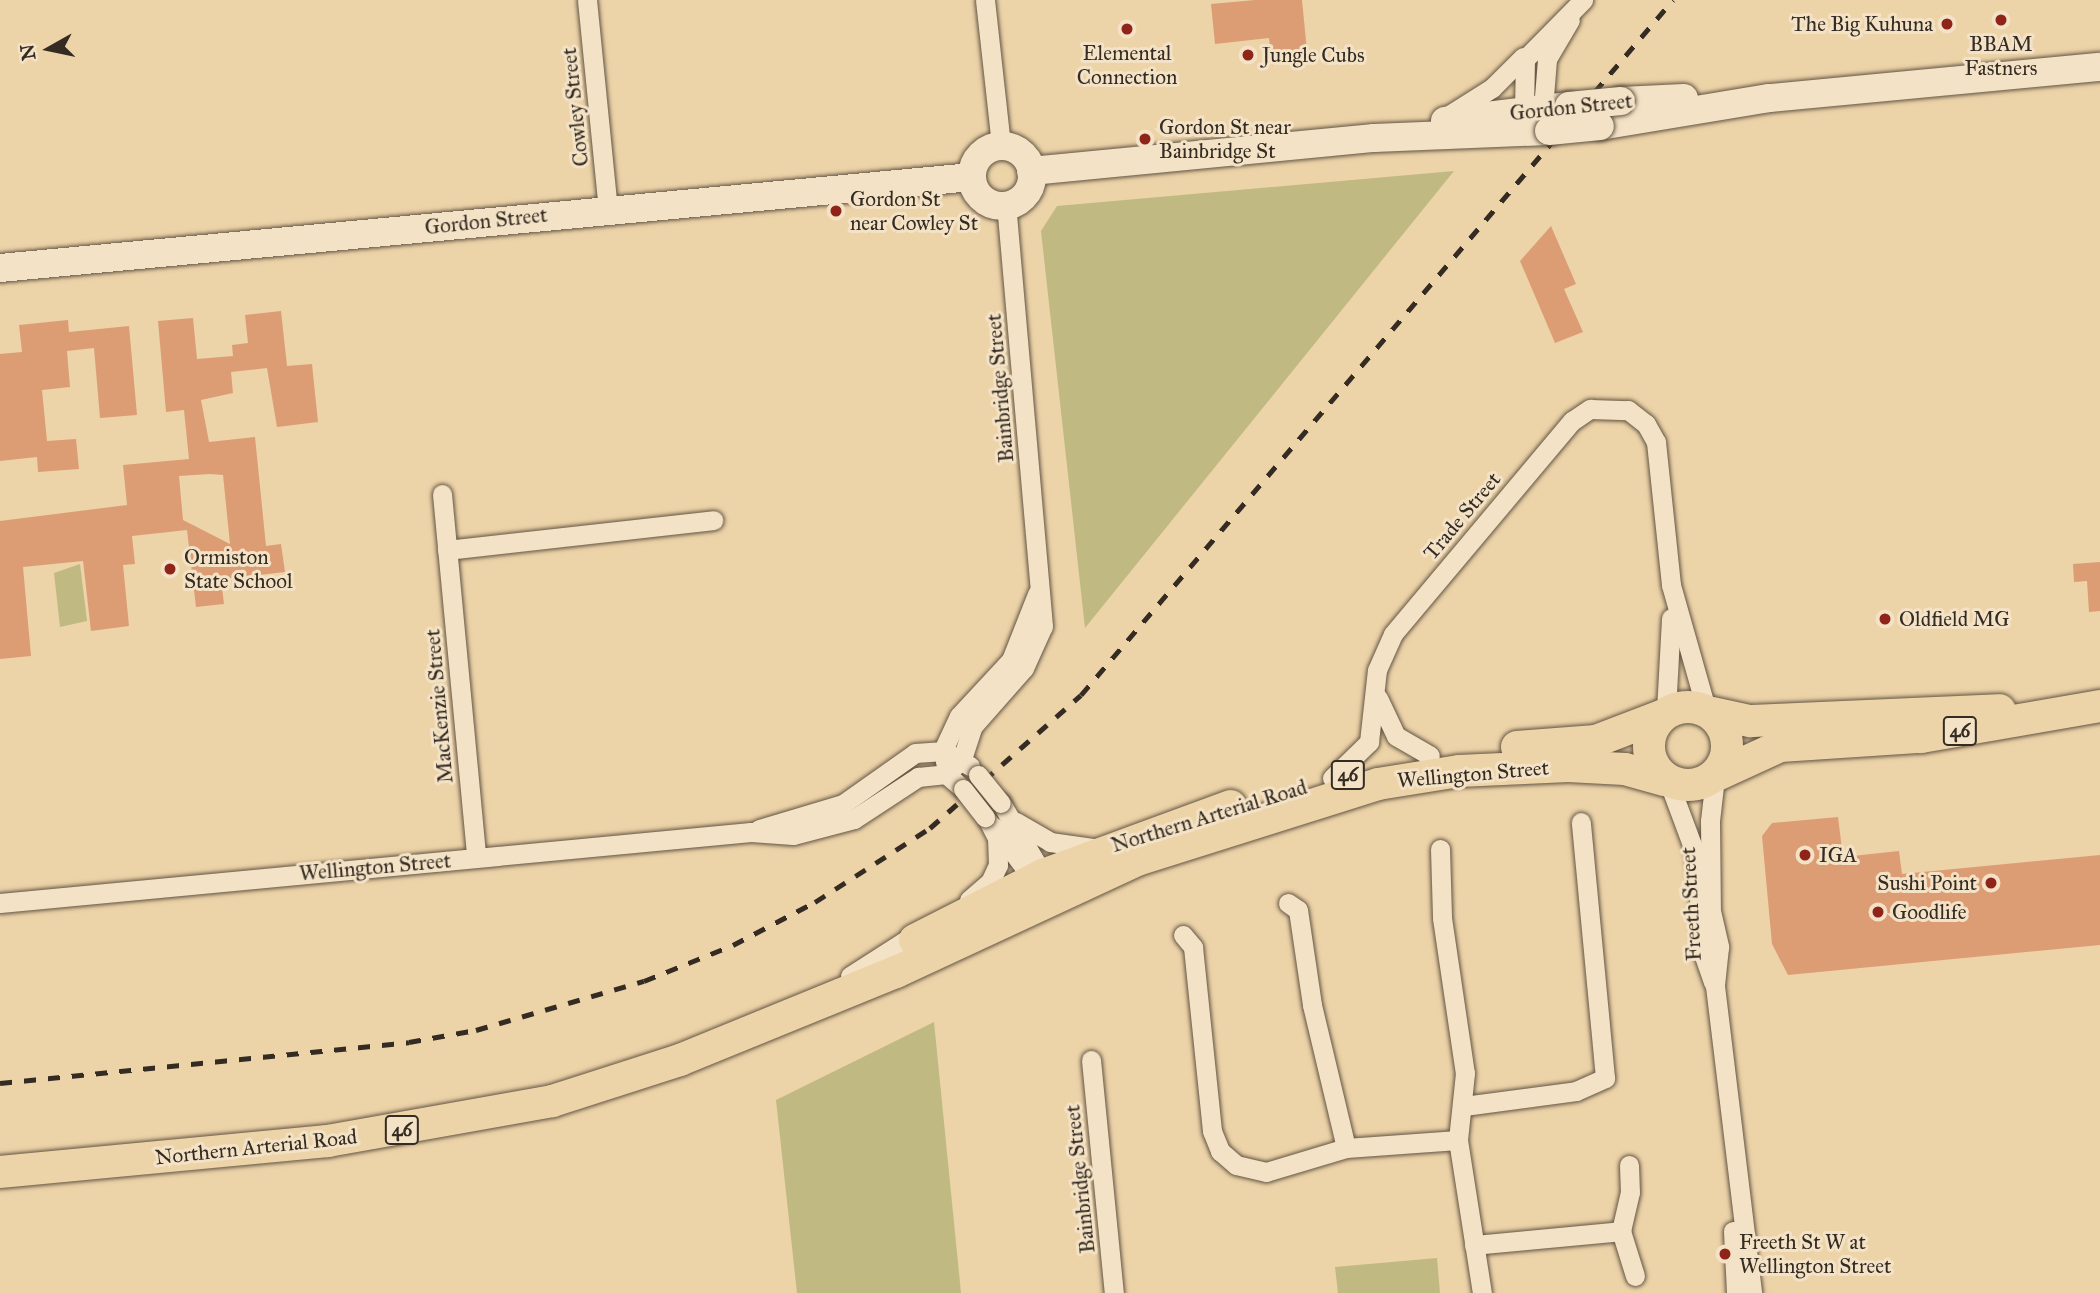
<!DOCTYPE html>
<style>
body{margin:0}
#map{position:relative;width:2100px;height:1293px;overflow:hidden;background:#edd3a8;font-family:"IM FELL Great Primer",serif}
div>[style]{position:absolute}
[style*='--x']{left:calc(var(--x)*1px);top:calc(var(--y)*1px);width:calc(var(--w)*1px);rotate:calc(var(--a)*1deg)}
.green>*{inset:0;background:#c0ba82}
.building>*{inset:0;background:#dc9d75}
.roads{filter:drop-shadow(0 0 2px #625544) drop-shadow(0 0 2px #625544)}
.street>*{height:19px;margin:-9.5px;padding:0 9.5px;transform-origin:9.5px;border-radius:9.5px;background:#f3e2c6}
.secondary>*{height:28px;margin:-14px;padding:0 14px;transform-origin:14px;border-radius:14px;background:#f3e2c6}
.secondary>.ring{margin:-14px;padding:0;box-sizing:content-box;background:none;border:28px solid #f3e2c6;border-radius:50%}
.primary>*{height:32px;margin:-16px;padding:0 16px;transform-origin:16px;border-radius:16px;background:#edd3a8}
.primary>.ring{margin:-16px;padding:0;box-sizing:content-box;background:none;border:32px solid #edd3a8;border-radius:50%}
.rail>*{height:5px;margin-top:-2.5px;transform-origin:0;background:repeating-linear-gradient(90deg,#342b22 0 12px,transparent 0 24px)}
.bridges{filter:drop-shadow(0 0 2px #625544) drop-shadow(0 0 2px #625544)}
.street-bridge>*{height:19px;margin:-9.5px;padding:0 9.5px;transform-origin:9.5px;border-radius:9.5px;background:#f3e2c6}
.secondary-bridge>*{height:28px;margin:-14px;padding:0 14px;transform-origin:14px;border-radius:14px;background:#f3e2c6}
.dots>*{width:19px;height:19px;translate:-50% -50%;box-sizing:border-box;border:4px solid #f3e2c6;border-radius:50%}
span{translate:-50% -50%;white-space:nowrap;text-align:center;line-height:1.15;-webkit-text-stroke:6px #f3e2c6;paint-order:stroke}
.shield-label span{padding:2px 5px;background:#f3e2c6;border:2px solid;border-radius:5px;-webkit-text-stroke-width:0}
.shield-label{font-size:19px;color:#342b22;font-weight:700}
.poi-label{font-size:21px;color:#342b22}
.right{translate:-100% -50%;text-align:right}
.left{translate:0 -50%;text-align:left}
.street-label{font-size:21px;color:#342b22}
.north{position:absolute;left:14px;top:14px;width:70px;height:70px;-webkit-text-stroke:5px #f3e2c6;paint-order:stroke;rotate:261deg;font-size:19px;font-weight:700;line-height:28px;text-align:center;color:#342b22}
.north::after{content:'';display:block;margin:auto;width:24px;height:32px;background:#342b22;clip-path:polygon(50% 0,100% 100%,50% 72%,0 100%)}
</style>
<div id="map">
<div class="green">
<div style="clip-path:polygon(1454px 171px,1085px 628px,1041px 231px,1057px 206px)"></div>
<div style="clip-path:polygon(80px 564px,87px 621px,60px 627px,54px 573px)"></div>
<div style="clip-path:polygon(934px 1022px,961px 1293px,797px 1293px,776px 1100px)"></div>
<div style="clip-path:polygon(1437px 1258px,1440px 1293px,1338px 1293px,1335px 1267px)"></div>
</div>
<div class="building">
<div style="clip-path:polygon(1255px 0,1302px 0,1308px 61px,1272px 65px,1269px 38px,1215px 44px,1211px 4px)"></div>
<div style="clip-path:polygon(1551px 226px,1576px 284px,1564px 289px,1583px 332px,1555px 343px,1520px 261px)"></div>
<div style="clip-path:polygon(evenodd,281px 311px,287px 366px,312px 364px,318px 422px,277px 427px,267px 368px,231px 372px,233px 393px,201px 400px,209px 442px,255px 437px,266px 546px,281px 544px,285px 572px,221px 579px,224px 604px,196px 607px,187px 530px,132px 536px,135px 564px,123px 565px,129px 626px,91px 631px,83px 561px,23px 567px,31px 656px,0 659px,0 521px,127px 505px,123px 465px,189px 459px,184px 410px,166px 412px,158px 321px,193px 318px,197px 359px,233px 356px,232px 345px,248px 343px,245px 315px,281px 311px,210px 474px,223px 475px,230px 544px,183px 520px,179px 476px,210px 474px)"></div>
<div style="clip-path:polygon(68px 320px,69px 332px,129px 326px,137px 415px,100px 418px,94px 348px,67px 351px,70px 387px,42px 390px,47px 441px,76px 439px,79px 469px,38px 472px,37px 457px,0 461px,0 354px,22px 352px,19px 325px)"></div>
<div style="clip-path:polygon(2100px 562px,2100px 611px,2089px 612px,2087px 581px,2074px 582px,2073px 564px)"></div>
<div style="clip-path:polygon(1838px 817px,1843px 857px,1899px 851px,1902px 874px,2100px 855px,2100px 945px,1788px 975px,1772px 944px,1762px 836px,1772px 823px)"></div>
</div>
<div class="roads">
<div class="street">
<div style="--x:587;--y:0;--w:211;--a:84.3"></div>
<div style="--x:985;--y:0;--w:147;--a:83.7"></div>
<div style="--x:1543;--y:109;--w:50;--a:-85.4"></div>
<div style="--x:1547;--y:59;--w:45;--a:-59.5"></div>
<div style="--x:1524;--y:111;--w:52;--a:-88.9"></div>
<div style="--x:1525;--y:59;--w:83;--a:-45.5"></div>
<div style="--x:1449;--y:115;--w:51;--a:-32.1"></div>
<div style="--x:1492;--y:88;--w:44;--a:-45"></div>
<div style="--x:442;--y:494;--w:365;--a:84.6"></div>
<div style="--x:447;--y:550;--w:268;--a:-6.4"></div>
<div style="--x:1378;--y:698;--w:42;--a:64.7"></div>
<div style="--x:1396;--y:736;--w:39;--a:30"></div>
<div style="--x:1666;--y:711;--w:93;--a:-86.9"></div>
<div style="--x:945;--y:762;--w:14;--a:-94"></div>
<div style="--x:944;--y:748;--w:35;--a:-65"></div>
<div style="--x:959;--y:716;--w:76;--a:-47.1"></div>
<div style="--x:1011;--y:660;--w:71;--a:-68.5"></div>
<div style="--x:946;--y:774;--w:22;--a:-43"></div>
<div style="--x:962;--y:759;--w:35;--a:-72"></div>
<div style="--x:973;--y:726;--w:77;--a:-48.7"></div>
<div style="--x:1024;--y:668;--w:46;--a:-65.7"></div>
<div style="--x:1043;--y:626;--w:422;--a:-95"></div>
<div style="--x:1715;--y:777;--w:44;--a:96.5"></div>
<div style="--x:1710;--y:821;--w:90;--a:89.4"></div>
<div style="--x:1711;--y:911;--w:37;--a:77"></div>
<div style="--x:1719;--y:947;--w:39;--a:96"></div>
<div style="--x:1715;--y:986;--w:309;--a:83.1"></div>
<div style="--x:1332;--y:778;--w:52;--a:-44.2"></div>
<div style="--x:1369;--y:742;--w:72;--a:-83.7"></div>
<div style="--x:1377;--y:670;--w:39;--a:-66"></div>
<div style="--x:1393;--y:634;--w:278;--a:-50"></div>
<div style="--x:1572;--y:421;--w:22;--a:-34"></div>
<div style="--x:1590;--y:409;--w:38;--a:2"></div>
<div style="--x:1628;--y:410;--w:23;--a:38"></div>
<div style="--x:1646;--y:424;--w:21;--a:61"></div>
<div style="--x:1656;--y:442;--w:144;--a:84"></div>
<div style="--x:1671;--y:585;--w:129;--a:74.2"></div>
<div style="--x:1669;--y:783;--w:75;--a:69.6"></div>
<div style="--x:1695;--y:853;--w:103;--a:85"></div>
<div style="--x:1704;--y:956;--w:28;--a:71"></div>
<div style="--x:1001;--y:803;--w:83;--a:59.7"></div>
<div style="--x:1016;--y:822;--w:39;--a:30"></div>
<div style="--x:1050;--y:842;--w:50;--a:8"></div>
<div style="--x:994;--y:827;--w:65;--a:53.1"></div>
<div style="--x:759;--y:829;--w:88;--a:-16.6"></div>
<div style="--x:843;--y:804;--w:88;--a:-35.3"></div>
<div style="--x:915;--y:753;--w:29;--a:-4"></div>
<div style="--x:944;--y:751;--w:30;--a:30"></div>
<div style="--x:1440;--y:849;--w:69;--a:88.3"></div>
<div style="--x:1442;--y:918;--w:157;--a:81.6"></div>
<div style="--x:1465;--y:1073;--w:67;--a:96"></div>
<div style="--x:1458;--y:1140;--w:155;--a:81.1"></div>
<div style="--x:969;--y:900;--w:28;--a:-41"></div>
<div style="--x:990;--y:882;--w:19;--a:-65"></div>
<div style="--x:998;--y:865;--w:27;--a:-92"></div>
<div style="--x:997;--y:838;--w:18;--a:-117"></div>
<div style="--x:0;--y:903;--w:754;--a:-5.4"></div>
<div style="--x:751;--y:832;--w:42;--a:4.1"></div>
<div style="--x:793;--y:835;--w:63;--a:-14.7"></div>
<div style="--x:854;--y:819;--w:77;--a:-33.3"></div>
<div style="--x:918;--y:777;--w:28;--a:-6"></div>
<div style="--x:946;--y:774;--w:23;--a:41"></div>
<div style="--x:1288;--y:903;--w:12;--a:35"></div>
<div style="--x:1298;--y:910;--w:96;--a:81.6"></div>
<div style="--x:1312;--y:1005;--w:147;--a:76.6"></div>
<div style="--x:1183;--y:935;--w:16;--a:50"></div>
<div style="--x:1193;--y:947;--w:185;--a:84.1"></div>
<div style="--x:1212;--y:1131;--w:22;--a:68"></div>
<div style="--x:1220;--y:1151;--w:21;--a:41"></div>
<div style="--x:1236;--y:1165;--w:31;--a:13"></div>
<div style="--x:1266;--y:1172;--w:84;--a:-16.7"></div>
<div style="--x:1346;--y:1148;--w:112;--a:-4.1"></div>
<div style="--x:850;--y:976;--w:83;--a:-32.7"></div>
<div style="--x:1091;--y:1060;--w:234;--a:84.4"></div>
<div style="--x:1464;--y:1106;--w:113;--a:-7.6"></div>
<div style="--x:1576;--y:1091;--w:32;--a:-24"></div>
<div style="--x:1605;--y:1078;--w:257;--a:-95.4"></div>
<div style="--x:1629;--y:1165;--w:27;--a:88"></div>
<div style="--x:1630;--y:1192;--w:40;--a:103"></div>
<div style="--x:1621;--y:1231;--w:47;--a:72.7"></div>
<div style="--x:1733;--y:1231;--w:62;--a:87.2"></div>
<div style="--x:1474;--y:1245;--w:148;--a:-5.4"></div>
</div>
<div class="secondary">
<div style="--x:1621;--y:101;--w:63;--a:-2.7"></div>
<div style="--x:1445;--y:121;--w:125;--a:-6.9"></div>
<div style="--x:1600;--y:126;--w:172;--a:-9.4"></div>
<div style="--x:1770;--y:98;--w:331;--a:-5.4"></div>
<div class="ring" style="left:972px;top:146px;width:32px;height:32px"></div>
<div style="--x:1031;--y:171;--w:345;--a:-5.5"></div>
<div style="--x:1374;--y:138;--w:175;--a:-2.3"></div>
<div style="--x:0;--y:268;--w:975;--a:-5.35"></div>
</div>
<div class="primary">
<div class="ring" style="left:1649px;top:707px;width:46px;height:46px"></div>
<div style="--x:1712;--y:713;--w:40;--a:12"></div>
<div style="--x:1751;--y:721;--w:249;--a:-2.5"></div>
<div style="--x:1517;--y:747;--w:79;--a:-4.3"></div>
<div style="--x:1596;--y:741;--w:70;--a:-21"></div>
<div style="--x:1717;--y:775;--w:69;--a:-24.7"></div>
<div style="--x:1780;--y:746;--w:141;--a:-3.7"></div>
<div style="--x:1921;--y:737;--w:182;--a:-9.8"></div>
<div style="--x:915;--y:940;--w:144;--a:-26.9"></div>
<div style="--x:1043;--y:875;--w:200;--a:-20.2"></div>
<div style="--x:0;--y:1172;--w:329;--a:-5.4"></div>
<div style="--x:328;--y:1141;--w:228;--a:-10.1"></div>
<div style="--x:552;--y:1101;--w:134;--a:-17.8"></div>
<div style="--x:680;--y:1060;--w:233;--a:-22.2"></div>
<div style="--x:896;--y:972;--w:266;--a:-24.9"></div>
<div style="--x:1137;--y:860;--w:253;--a:-17.5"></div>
<div style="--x:1378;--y:784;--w:82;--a:-9.1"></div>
<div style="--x:1459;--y:771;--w:109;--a:-2.6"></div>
<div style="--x:1568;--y:766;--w:57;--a:3"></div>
<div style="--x:1625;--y:769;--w:41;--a:15.8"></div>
</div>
</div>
<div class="rail">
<div style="--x:0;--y:1083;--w:411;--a:-5.7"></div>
<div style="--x:409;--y:1042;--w:68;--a:-10.2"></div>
<div style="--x:476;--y:1030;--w:175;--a:-16.3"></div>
<div style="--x:644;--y:981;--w:96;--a:-22"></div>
<div style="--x:733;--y:945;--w:93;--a:-27.7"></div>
<div style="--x:815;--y:902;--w:137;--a:-32.8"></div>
<div style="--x:930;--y:828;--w:201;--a:-41.4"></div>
<div style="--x:1081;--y:695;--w:913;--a:-49.58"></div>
</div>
<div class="bridges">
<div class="street-bridge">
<div style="--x:978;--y:775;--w:36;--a:51"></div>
<div style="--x:963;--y:789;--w:36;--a:52"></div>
</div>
<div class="secondary-bridge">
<div style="--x:1569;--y:106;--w:52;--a:-5.5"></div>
<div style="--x:1549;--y:131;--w:51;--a:-5.6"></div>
</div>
</div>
<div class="dots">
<div style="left:2001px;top:20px;background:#8f2418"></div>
<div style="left:1947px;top:24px;background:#8f2418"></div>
<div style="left:1127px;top:29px;background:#8f2418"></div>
<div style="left:1248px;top:55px;background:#8f2418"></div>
<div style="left:1145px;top:139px;background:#8f2418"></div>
<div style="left:836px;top:211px;background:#8f2418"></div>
<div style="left:170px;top:569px;background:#8f2418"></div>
<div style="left:1885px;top:619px;background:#8f2418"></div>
<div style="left:1805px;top:855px;background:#8f2418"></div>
<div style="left:1991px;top:883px;background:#8f2418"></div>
<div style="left:1878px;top:912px;background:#8f2418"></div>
<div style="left:1725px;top:1254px;background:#8f2418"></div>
</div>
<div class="shield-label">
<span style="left:1960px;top:731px">46</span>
<span style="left:1348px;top:775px">46</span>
<span style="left:402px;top:1130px">46</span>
</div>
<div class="poi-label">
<span class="right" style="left:1933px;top:24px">The Big Kuhuna</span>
<span style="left:2001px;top:56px">BBAM<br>Fastners</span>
<span style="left:1127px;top:65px">Elemental<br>Connection</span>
<span class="left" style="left:1262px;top:55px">Jungle Cubs</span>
<span class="left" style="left:1159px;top:139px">Gordon St near<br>Bainbridge St</span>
<span class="left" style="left:850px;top:211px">Gordon St<br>near Cowley St</span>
<span class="left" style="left:184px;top:569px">Ormiston<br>State School</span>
<span class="left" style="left:1899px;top:619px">Oldfield MG</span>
<span class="left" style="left:1819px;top:855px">IGA</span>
<span class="right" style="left:1977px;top:883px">Sushi Point</span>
<span class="left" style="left:1892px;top:912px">Goodlife</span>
<span class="left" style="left:1739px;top:1254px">Freeth St W at<br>Wellington Street</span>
</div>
<div class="street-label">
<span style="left:575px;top:107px;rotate:-96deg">Cowley Street</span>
<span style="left:1571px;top:107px;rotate:-6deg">Gordon Street</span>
<span style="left:486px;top:221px;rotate:-6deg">Gordon Street</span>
<span style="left:1000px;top:388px;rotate:-95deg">Bainbridge Street</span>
<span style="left:1462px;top:516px;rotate:-50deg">Trade Street</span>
<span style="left:439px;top:706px;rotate:-95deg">MacKenzie Street</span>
<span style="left:1473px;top:774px;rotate:-5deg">Wellington Street</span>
<span style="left:1209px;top:816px;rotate:-17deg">Northern Arterial Road</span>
<span style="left:375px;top:867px;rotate:-5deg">Wellington Street</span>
<span style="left:1691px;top:904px;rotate:-93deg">Freeth Street</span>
<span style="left:256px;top:1147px;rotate:-6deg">Northern Arterial Road</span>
<span style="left:1080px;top:1179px;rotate:-96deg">Bainbridge Street</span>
</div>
<div class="north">N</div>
</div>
